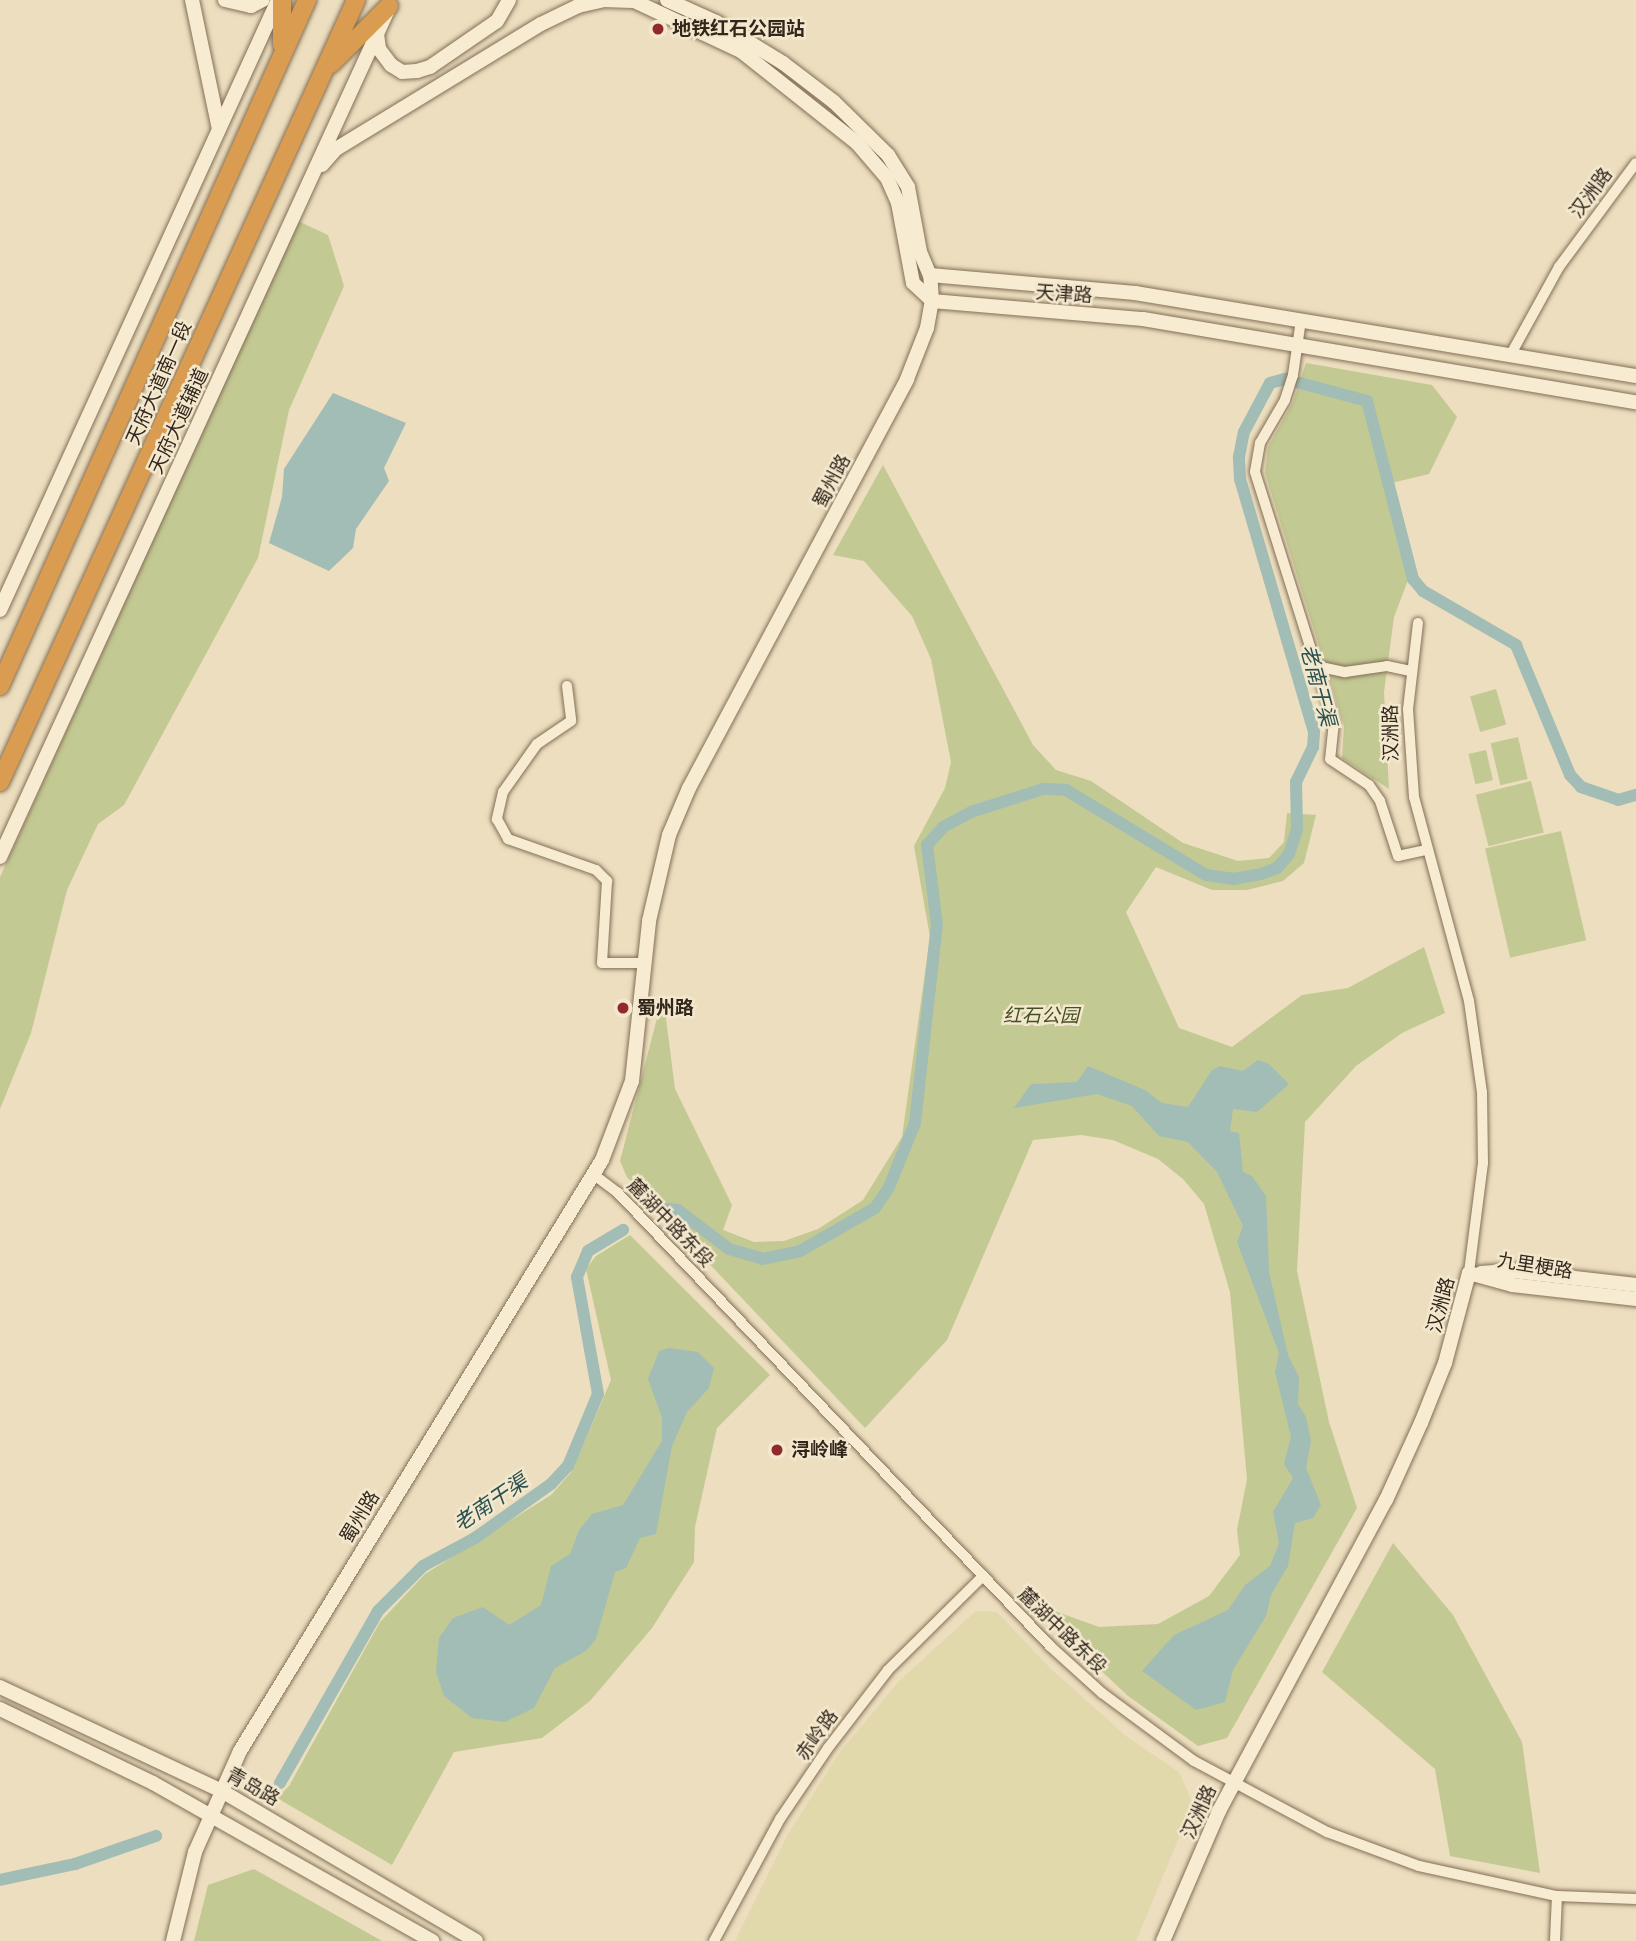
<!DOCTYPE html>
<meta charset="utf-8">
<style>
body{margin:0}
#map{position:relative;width:1636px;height:1941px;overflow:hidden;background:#ecdebe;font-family:"Noto Serif","Noto Sans SC",serif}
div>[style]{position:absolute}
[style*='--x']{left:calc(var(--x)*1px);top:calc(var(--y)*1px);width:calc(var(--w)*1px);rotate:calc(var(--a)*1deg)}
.farmland>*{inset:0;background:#e1d8ac}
.green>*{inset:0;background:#c3c993;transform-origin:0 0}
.water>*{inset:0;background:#a2bdb5}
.canal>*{height:12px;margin:-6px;padding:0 6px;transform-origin:6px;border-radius:6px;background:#a2bdb5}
.roads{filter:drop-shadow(0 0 2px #836f58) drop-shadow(0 0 2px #836f58)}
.street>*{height:10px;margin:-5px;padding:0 5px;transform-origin:5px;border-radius:5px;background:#f7ebd1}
.secondary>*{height:14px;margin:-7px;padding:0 7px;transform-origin:7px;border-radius:7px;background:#f7ebd1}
.highway>*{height:18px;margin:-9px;padding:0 9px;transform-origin:9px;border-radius:9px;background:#d99c51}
.dots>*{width:19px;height:19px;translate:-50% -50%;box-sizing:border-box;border:4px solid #f3e8ce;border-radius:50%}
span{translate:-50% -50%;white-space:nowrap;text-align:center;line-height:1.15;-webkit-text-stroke:5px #f3e8ce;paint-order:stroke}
.poi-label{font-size:19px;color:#33271c;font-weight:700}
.left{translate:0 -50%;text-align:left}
.street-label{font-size:19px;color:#33271c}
.park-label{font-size:19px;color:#444f23;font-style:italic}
.water-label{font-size:21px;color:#2c5250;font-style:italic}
</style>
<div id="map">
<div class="farmland">
<div style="clip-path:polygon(976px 1611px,997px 1612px,1049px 1667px,1127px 1737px,1179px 1772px,1193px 1804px,1136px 1941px,735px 1941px,788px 1834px,840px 1752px,900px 1680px)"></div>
</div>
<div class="green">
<div style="clip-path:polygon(298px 221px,328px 235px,344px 286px,289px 410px,258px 558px,124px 805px,98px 824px,67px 890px,31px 1033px,0 1109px,0 877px)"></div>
<div style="clip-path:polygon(1306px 363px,1432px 385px,1457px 417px,1429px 474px,1383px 485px,1408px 580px,1394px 617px,1384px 692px,1389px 789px,1342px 758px,1344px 726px,1265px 473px,1268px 447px,1293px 402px)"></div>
<div style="clip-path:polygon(883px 465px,1033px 745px,1056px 770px,1091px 781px,1183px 843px,1238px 861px,1269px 858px,1284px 842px,1287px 813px,1316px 815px,1304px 863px,1283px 881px,1247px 890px,1212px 890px,1156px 867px,1126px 912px,1179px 1028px,1232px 1047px,1302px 995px,1348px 988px,1424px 947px,1445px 1013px,1402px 1033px,1356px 1066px,1305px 1122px,1297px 1271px,1329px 1422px,1357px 1508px,1227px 1738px,1198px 1746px,1128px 1696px,1027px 1601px,1099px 1627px,1158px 1624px,1209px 1596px,1240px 1555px,1237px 1530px,1247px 1479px,1230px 1292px,1204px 1204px,1183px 1179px,1158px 1159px,1113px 1140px,1081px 1135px,1033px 1140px,947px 1340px,865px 1428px,627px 1177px,620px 1161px,663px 995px,675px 1089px,732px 1205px,723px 1230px,754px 1242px,784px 1241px,818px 1229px,863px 1200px,902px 1137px,930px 937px,914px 846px,945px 788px,951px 762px,931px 659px,912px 616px,864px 561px,833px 555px)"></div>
<div style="left:1496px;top:689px;width:37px;height:27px;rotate:74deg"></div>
<div style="left:1518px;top:737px;width:43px;height:28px;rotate:77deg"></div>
<div style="left:1486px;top:750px;width:31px;height:18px;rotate:77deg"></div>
<div style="left:1531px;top:781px;width:53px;height:57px;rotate:76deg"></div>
<div style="left:1561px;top:831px;width:112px;height:78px;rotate:77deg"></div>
<div style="clip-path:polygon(630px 1235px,770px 1375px,717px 1428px,695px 1527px,694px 1562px,652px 1628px,590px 1701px,542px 1738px,454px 1752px,392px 1865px,277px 1798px,289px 1786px,380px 1622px,425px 1574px,551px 1495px,572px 1471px,611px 1380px,586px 1269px,596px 1256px)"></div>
<div style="clip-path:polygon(1393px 1543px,1453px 1615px,1522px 1742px,1540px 1873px,1450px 1856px,1435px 1769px,1322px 1672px)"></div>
<div style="clip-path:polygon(254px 1869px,382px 1941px,194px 1941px,208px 1885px)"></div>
</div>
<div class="water">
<div style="clip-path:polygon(333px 393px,406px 423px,384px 468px,389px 481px,356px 529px,353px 548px,329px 571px,269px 543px,282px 497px,284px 469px)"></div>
<div style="clip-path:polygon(1258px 1060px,1269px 1064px,1289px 1084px,1257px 1112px,1233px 1109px,1230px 1131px,1239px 1133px,1243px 1172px,1252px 1176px,1266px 1196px,1269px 1272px,1288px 1355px,1299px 1377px,1298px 1404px,1306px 1417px,1311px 1441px,1306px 1468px,1321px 1505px,1313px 1518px,1295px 1523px,1288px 1566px,1271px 1595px,1266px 1616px,1233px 1670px,1225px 1702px,1196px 1710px,1142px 1671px,1174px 1635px,1228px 1610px,1245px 1585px,1270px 1566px,1279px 1543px,1273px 1512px,1293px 1478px,1284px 1464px,1291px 1437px,1275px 1372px,1279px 1353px,1237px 1242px,1243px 1226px,1217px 1172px,1188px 1142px,1159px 1136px,1132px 1106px,1097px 1094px,1014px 1108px,1031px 1084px,1077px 1082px,1088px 1066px,1145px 1090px,1162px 1103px,1188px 1107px,1212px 1070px,1220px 1066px,1243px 1071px)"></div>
<div style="clip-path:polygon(669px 1348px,698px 1352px,714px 1368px,709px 1388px,687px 1412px,672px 1446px,656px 1534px,640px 1538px,626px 1568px,615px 1572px,596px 1639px,586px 1651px,555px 1668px,534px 1708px,505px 1722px,472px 1718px,444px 1696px,436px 1672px,439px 1638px,453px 1618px,483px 1607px,509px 1625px,541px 1605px,551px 1566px,570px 1554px,579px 1530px,592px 1514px,623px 1505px,662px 1441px,662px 1418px,648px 1379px,659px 1351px)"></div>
</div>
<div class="canal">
<div style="--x:659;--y:1208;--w:19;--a:6"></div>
<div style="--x:678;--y:1210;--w:64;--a:37.4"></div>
<div style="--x:729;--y:1249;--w:35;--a:16"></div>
<div style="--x:763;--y:1259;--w:38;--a:-12"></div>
<div style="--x:800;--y:1251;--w:86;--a:-29.8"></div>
<div style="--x:875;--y:1208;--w:25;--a:-56"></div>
<div style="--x:889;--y:1187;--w:69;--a:-67.9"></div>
<div style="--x:915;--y:1123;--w:199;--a:-83.7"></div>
<div style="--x:937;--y:925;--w:81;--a:-97.1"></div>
<div style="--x:927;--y:845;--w:24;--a:-48"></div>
<div style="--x:943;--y:827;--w:32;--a:-28"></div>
<div style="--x:971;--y:812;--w:76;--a:-17.7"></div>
<div style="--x:1043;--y:789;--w:23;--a:2"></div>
<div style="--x:1066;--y:790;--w:164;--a:31.3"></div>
<div style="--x:1206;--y:875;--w:27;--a:8"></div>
<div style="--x:1233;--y:879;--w:28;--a:-10"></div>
<div style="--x:1261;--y:874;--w:17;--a:-21"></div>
<div style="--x:1277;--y:868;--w:18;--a:-49"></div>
<div style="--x:1289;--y:854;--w:26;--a:-72"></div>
<div style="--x:1297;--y:829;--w:47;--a:-91.2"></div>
<div style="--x:1296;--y:782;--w:39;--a:-64"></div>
<div style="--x:1313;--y:747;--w:15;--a:-86"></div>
<div style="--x:1314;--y:732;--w:264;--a:-106.3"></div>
<div style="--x:1240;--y:479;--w:22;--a:-93"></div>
<div style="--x:1239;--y:457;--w:25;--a:-79"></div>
<div style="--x:1244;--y:432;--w:55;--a:-62"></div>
<div style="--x:1270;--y:383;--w:16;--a:-15"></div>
<div style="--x:1285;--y:379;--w:85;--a:15"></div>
<div style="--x:1367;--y:401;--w:184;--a:75.5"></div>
<div style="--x:1413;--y:579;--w:16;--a:50"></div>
<div style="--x:1423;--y:591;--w:108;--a:30.1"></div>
<div style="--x:1516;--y:645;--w:141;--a:67.4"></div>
<div style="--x:1570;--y:775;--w:16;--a:47"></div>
<div style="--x:1581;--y:787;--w:39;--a:19"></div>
<div style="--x:1618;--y:800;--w:19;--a:-16"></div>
<div style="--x:280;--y:1783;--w:198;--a:-60.3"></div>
<div style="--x:378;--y:1611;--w:64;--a:-45"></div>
<div style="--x:423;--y:1566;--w:59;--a:-28.3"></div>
<div style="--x:475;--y:1538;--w:93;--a:-35.4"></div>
<div style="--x:551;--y:1484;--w:25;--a:-47"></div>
<div style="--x:568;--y:1466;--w:78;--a:-67.4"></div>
<div style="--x:598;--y:1394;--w:119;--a:-100.2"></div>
<div style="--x:577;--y:1277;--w:28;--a:-67"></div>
<div style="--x:588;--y:1251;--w:41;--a:-31"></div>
<div style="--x:0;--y:1880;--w:77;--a:-12"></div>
<div style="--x:75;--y:1864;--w:86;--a:-19.1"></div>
</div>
<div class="roads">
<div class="street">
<div style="--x:1301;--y:320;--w:56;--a:98.3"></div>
<div style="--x:1293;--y:375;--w:26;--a:108"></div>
<div style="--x:1285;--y:400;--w:50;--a:120.2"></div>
<div style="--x:1260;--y:443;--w:29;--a:100"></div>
<div style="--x:1255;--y:472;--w:262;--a:72.5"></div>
<div style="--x:1334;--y:722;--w:37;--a:96"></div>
<div style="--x:1330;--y:759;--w:47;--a:33.7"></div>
<div style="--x:1369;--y:785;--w:19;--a:55"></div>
<div style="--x:1380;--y:801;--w:58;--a:71.9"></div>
<div style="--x:1398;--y:856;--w:29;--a:-12"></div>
<div style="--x:1511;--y:354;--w:99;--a:-61.1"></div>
<div style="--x:1559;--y:267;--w:129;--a:-53.5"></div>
<div style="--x:1418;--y:623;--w:87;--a:96.6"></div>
<div style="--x:1408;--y:709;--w:88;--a:86.1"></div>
<div style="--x:1414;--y:797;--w:211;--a:74.9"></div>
<div style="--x:1469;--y:1001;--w:92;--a:81.9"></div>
<div style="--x:1482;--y:1092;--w:71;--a:89.2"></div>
<div style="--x:1483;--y:1163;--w:111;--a:97.3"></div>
<div style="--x:1316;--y:666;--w:30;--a:12"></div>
<div style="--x:1345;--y:672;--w:42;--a:-8.1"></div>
<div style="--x:1387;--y:666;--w:24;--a:12"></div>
<div style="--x:567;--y:686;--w:35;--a:83"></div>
<div style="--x:571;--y:721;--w:41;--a:145.9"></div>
<div style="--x:537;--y:744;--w:59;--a:125.3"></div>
<div style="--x:503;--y:792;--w:28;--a:103"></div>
<div style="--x:497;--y:819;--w:23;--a:61"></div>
<div style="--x:508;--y:839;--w:93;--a:19.4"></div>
<div style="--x:596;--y:870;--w:16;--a:45"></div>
<div style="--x:607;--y:881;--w:82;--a:93.5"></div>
<div style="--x:602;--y:963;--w:43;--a:0"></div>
<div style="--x:593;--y:1174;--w:31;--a:37"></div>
<div style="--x:618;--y:1193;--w:626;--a:46.36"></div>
<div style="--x:1050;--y:1646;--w:70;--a:42.1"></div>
<div style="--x:1102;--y:1693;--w:114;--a:36.5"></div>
<div style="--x:1194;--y:1761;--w:151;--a:28.1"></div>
<div style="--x:1327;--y:1832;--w:98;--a:20.3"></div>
<div style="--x:1419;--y:1866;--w:141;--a:12.3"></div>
<div style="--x:1557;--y:1896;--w:79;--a:2.2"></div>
<div style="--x:714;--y:1941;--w:139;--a:-61.6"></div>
<div style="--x:780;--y:1819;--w:86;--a:-55.9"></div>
<div style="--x:828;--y:1748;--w:98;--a:-52.4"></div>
<div style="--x:888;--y:1670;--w:134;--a:-44.7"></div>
<div style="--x:1555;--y:1941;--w:45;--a:-87.5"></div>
</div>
<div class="secondary">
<div style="--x:192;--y:0;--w:132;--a:78.2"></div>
<div style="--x:225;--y:0;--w:27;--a:13"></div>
<div style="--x:251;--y:6;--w:13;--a:-27"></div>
<div style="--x:632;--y:0;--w:120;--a:25.1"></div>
<div style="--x:741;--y:51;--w:148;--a:38.4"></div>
<div style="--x:857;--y:143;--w:46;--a:49.4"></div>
<div style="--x:887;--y:178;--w:27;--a:66"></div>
<div style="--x:898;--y:203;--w:81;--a:79.4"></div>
<div style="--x:913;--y:283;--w:26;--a:43"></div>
<div style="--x:932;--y:301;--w:212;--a:4.9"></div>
<div style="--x:1143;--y:319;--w:500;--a:9.6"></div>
<div style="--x:667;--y:0;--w:54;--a:24.2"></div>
<div style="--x:716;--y:22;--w:79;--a:31.5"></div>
<div style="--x:783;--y:63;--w:64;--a:37.4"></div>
<div style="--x:834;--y:102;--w:76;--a:44.5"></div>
<div style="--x:888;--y:155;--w:38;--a:58"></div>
<div style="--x:908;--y:187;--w:66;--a:79.5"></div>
<div style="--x:920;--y:252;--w:25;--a:67"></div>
<div style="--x:930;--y:275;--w:206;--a:5"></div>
<div style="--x:1135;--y:293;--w:508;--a:9.41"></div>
<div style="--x:377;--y:34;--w:15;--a:82"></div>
<div style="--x:379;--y:49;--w:20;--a:53"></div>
<div style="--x:391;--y:65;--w:13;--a:32"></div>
<div style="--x:402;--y:72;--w:15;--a:-4"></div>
<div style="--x:417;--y:71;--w:14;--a:-17"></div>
<div style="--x:430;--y:67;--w:81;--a:-34.5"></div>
<div style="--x:497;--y:21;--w:24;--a:-60"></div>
<div style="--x:322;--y:165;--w:21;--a:-49"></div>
<div style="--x:336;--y:149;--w:240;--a:-31.4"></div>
<div style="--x:541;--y:24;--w:41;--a:-25.9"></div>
<div style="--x:578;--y:6;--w:26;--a:-13"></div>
<div style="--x:603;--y:0;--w:30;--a:2"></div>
<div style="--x:0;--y:610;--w:670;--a:-65.5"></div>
<div style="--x:0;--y:857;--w:929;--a:-65.39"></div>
<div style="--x:1469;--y:1273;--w:45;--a:15.6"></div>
<div style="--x:1512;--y:1285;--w:125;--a:6.4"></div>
<div style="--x:1481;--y:1273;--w:32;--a:-4"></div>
<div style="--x:1513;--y:1271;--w:124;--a:6.5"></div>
<div style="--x:0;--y:1687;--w:243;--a:25.1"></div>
<div style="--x:220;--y:1790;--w:297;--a:30.5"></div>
<div style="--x:0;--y:1709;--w:170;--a:25.8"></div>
<div style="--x:153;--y:1783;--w:321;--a:29.5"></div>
<div style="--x:173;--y:1941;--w:92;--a:-76.1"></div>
<div style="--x:195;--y:1852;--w:111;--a:-66"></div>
<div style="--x:240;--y:1751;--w:693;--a:-58.51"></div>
<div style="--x:602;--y:1160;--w:85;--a:-69.2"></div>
<div style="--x:632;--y:1081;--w:161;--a:-83.9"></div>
<div style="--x:649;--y:921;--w:88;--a:-76.9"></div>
<div style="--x:669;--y:835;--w:51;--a:-66.9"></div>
<div style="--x:689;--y:788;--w:463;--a:-61.9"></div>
<div style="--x:907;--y:379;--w:55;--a:-68.6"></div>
<div style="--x:927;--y:328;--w:27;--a:-80"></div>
<div style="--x:932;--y:301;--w:26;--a:-94"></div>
<div style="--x:1163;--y:1941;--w:142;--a:-66.7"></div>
<div style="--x:1219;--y:1811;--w:353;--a:-61.8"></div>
<div style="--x:1386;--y:1500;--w:85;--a:-65.6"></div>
<div style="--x:1421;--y:1423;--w:65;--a:-68.2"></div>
<div style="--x:1445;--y:1363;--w:93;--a:-75.1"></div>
</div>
<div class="highway">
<div style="--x:282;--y:45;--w:45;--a:-90"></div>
<div style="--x:331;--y:64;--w:82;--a:-45"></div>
<div style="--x:0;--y:686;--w:752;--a:-65.89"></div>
<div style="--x:0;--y:782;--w:859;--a:-65.52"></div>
</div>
</div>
<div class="dots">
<div style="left:658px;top:29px;background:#902a2c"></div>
<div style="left:623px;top:1008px;background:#902a2c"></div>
<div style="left:777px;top:1450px;background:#902a2c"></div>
</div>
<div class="poi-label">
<span class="left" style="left:672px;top:29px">地铁红石公园站</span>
<span class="left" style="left:637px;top:1008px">蜀州路</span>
<span class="left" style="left:791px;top:1450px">浔岭峰</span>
</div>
<div class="street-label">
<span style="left:1591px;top:193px;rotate:-53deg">汉洲路</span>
<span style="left:1064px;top:294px;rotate:4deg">天津路</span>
<span style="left:159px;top:383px;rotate:-66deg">天府大道南一段</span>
<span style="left:179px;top:421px;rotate:-65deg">天府大道辅道</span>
<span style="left:832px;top:481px;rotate:-62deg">蜀州路</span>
<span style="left:1391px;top:733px;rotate:-91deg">汉洲路</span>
<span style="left:670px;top:1223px;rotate:46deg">麓湖中路东段</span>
<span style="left:1535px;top:1266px;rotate:9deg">九里梗路</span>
<span style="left:1441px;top:1305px;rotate:-75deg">汉洲路</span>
<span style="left:360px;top:1517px;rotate:-59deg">蜀州路</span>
<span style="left:1062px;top:1631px;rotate:44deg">麓湖中路东段</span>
<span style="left:817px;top:1735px;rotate:-54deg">赤岭路</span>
<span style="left:253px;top:1787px;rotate:29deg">青岛路</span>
<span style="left:1199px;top:1812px;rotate:-65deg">汉洲路</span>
</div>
<div class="park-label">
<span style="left:1041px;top:1016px">红石公园</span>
</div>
<div class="water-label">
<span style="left:1319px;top:685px;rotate:75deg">老南干渠</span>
<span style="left:490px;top:1502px;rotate:-34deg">老南干渠</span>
</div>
</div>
